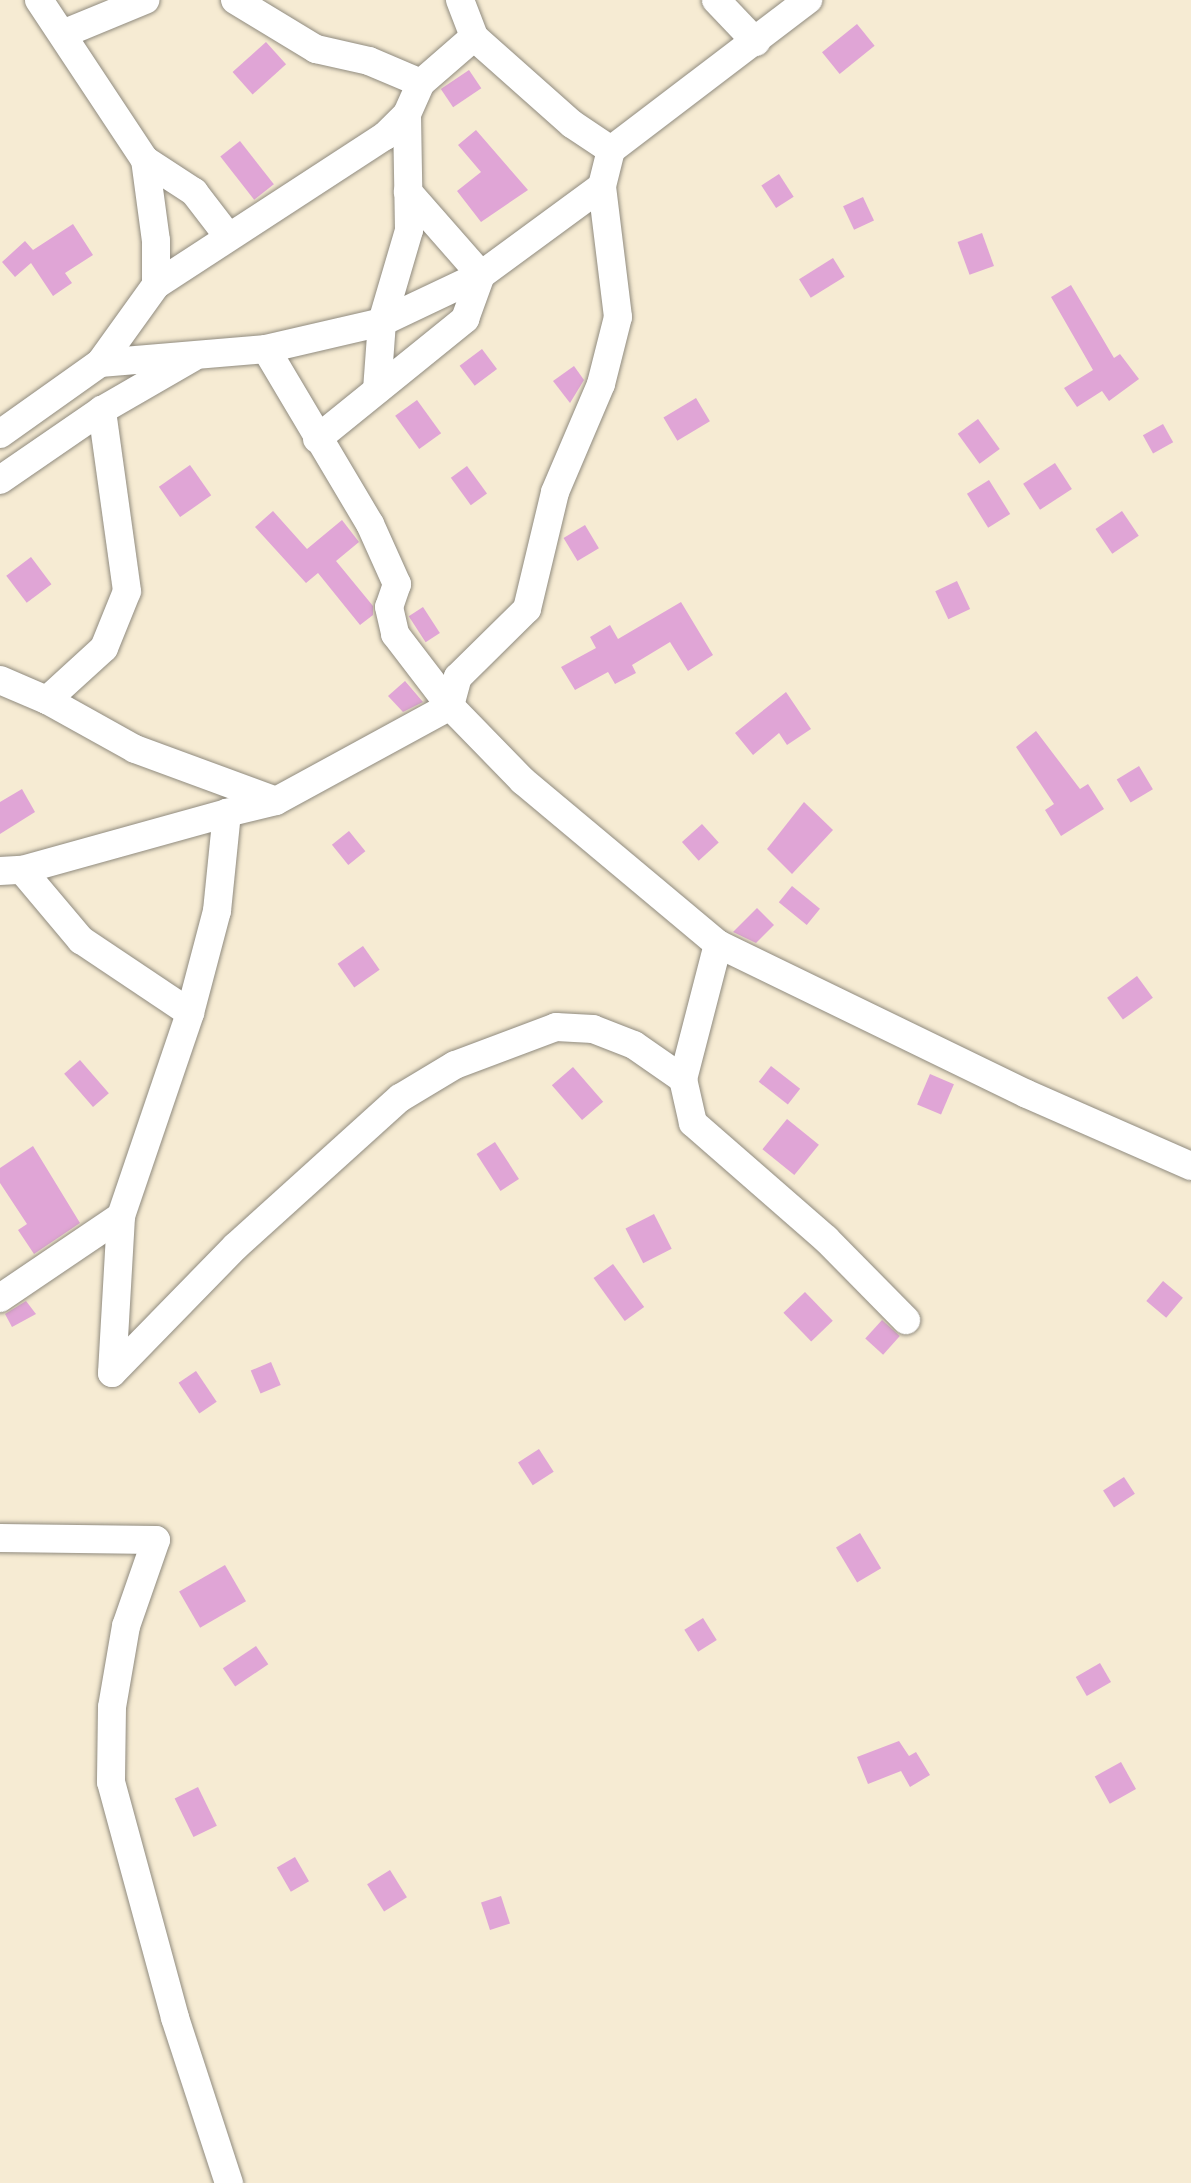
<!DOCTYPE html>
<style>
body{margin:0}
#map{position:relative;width:1191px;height:2183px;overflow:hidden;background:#f6ebd3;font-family:Itim,sans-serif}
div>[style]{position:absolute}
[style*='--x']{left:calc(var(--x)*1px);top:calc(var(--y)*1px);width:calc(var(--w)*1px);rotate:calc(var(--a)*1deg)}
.building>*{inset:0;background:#e0a5d6;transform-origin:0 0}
.roads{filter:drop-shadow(0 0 2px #908b7f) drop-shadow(0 0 2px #908b7f)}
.street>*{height:28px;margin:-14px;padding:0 14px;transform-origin:14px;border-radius:14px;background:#fff}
span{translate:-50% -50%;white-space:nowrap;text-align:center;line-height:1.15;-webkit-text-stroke:6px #fcf5e5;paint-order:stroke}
</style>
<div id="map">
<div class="building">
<div style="left:857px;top:24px;width:28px;height:45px;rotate:51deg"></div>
<div style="left:266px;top:42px;width:30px;height:45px;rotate:48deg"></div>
<div style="left:469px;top:70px;width:22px;height:34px;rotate:56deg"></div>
<div style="clip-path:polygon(476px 130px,528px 190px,481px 222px,457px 191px,481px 172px,458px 145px)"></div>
<div style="left:240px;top:141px;width:55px;height:25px;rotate:52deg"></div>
<div style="left:779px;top:174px;width:27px;height:21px;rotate:57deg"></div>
<div style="left:863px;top:197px;width:26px;height:22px;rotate:65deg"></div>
<div style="clip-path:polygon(73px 224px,93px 255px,65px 273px,72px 283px,53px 296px,31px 263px,15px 277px,2px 262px,25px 241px,33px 250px)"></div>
<div style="left:982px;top:233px;width:35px;height:26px;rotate:70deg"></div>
<div style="left:833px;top:258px;width:22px;height:40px;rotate:58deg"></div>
<div style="clip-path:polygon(1071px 285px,1114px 358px,1120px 354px,1139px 379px,1109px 401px,1102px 391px,1077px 407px,1064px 388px,1093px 370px,1051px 297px)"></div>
<div style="left:482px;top:349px;width:25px;height:28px;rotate:53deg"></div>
<div style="clip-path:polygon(574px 366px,584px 380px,570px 403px,553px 381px)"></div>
<div style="left:696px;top:398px;width:27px;height:38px;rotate:59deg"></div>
<div style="left:417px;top:400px;width:41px;height:27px;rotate:54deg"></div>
<div style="left:978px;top:419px;width:37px;height:25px;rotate:54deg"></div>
<div style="left:1163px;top:424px;width:21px;height:23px;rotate:61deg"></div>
<div style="left:1055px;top:463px;width:31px;height:38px;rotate:57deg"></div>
<div style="left:190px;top:465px;width:37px;height:38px;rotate:55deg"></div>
<div style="left:467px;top:466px;width:34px;height:20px;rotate:54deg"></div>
<div style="left:989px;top:480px;width:40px;height:26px;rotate:58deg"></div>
<div style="clip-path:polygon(273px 511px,307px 549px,342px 520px,359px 542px,336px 561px,373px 606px,373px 615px,360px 625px,318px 573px,306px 583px,255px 527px)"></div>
<div style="left:1122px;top:511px;width:30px;height:32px;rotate:56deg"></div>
<div style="left:585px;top:525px;width:27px;height:25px;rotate:59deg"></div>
<div style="left:31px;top:557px;width:34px;height:31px;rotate:53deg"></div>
<div style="left:957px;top:581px;width:31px;height:24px;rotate:65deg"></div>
<div style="clip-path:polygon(681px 602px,713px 655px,688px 671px,670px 642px,632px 665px,636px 673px,615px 684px,608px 672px,575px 690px,561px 667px,596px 648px,590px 637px,610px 625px,618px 639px)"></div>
<div style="left:423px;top:607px;width:31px;height:17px;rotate:57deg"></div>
<div style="clip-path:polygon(405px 681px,423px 702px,403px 712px,388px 696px)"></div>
<div style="clip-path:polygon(786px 692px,811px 729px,787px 745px,779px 733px,753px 755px,735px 733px)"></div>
<div style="clip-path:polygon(1036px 731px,1080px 789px,1088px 784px,1104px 809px,1061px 836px,1045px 810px,1054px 804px,1016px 747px)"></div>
<div style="left:1139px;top:766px;width:27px;height:26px;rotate:59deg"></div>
<div style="clip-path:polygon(22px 789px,35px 812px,0 834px,0 802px)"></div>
<div style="clip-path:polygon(804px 802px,833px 830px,792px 874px,767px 849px)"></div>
<div style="left:702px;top:824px;width:25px;height:27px;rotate:48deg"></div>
<div style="left:349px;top:831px;width:26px;height:22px;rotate:51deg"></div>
<div style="left:792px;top:886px;width:36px;height:21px;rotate:39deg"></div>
<div style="clip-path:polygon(757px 908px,774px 925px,756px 943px,733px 932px)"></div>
<div style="left:363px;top:946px;width:29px;height:31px;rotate:55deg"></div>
<div style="left:1137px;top:976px;width:27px;height:37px;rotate:54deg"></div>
<div style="left:80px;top:1060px;width:44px;height:21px;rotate:49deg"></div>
<div style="left:771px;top:1066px;width:37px;height:20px;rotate:38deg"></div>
<div style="left:573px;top:1067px;width:46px;height:28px;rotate:49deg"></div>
<div style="left:930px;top:1074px;width:26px;height:33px;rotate:23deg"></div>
<div style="left:787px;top:1119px;width:41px;height:39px;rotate:39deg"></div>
<div style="left:495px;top:1142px;width:44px;height:22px;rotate:57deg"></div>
<div style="clip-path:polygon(33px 1146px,80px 1223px,34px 1254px,18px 1230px,27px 1224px,0 1183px,0 1168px)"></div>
<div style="left:654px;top:1214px;width:39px;height:32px;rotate:63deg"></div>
<div style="left:613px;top:1264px;width:53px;height:24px;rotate:54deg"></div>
<div style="left:1163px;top:1281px;width:26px;height:26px;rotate:40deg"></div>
<div style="left:805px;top:1292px;width:40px;height:30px;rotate:46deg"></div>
<div style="clip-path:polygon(26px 1301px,36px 1314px,12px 1327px,5px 1314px)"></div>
<div style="left:882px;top:1320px;width:24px;height:25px;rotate:42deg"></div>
<div style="left:271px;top:1362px;width:25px;height:22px;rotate:67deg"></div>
<div style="left:196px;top:1371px;width:37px;height:21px;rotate:56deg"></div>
<div style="left:539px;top:1449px;width:27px;height:25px;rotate:57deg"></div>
<div style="left:1124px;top:1477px;width:20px;height:25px;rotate:57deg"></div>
<div style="left:860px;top:1533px;width:41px;height:28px;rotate:59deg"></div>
<div style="left:225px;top:1565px;width:42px;height:53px;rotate:60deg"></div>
<div style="left:703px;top:1618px;width:26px;height:22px;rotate:58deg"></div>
<div style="left:256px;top:1646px;width:22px;height:40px;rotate:56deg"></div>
<div style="left:1100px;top:1663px;width:22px;height:28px;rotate:60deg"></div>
<div style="clip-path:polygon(899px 1741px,909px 1756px,916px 1752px,930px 1775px,910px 1787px,901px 1771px,868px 1784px,857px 1757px)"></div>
<div style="left:1121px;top:1762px;width:31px;height:30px;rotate:61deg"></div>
<div style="left:198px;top:1787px;width:43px;height:26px;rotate:64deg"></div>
<div style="left:295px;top:1857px;width:28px;height:21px;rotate:60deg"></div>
<div style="left:390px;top:1870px;width:32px;height:27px;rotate:58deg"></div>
<div style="left:501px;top:1896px;width:29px;height:21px;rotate:72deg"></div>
</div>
<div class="roads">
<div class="street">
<div style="--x:39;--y:0;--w:192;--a:56.5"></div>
<div style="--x:145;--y:160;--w:59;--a:33.1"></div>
<div style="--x:194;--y:192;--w:54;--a:52.5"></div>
<div style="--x:235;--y:0;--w:95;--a:31.2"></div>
<div style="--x:316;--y:49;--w:54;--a:12.8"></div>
<div style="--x:369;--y:61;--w:56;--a:22.9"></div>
<div style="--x:460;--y:0;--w:40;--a:69"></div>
<div style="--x:474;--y:37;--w:131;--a:41.6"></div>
<div style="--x:572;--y:124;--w:47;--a:33.7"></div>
<div style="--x:716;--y:0;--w:58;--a:46.4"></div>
<div style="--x:65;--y:33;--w:87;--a:-22.4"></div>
<div style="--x:156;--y:285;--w:273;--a:-33.1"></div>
<div style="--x:385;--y:136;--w:31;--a:-45"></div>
<div style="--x:407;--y:114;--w:34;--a:-66"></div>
<div style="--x:421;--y:83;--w:70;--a:-41"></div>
<div style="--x:266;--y:349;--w:204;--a:59.3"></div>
<div style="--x:370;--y:524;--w:66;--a:65.8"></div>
<div style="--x:397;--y:584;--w:24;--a:109"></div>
<div style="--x:389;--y:607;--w:28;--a:77"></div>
<div style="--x:395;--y:634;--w:91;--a:52.6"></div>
<div style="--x:450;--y:706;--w:105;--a:45.8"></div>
<div style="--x:523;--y:781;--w:254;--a:39.9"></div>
<div style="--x:718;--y:944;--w:343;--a:25.9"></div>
<div style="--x:1027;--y:1094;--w:179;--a:23.7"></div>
<div style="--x:100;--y:363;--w:167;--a:-4.8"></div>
<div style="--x:266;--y:349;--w:119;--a:-13.1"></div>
<div style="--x:382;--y:322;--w:110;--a:-25.4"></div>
<div style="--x:481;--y:275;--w:150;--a:-36.3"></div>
<div style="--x:377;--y:390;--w:68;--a:-85.8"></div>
<div style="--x:382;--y:322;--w:96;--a:-73.6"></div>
<div style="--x:409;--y:230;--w:116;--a:-91"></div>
<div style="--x:0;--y:434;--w:123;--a:-35.4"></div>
<div style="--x:100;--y:363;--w:96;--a:-54.3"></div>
<div style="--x:156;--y:285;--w:44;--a:-90"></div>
<div style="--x:156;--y:241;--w:82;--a:-97.7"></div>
<div style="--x:317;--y:439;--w:191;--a:-39"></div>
<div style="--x:465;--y:319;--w:47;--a:-70"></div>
<div style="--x:481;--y:275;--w:111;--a:-131.3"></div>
<div style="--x:0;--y:480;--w:124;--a:-34.5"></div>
<div style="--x:102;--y:410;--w:104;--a:-30"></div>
<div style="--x:0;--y:680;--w:51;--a:23.1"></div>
<div style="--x:47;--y:700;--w:101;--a:29.1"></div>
<div style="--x:135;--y:749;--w:150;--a:20.2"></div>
<div style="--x:47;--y:700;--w:77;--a:-42.4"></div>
<div style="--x:104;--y:648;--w:61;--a:-68"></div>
<div style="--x:127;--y:591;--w:183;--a:-97.9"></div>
<div style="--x:22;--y:870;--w:92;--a:49.9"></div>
<div style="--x:81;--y:940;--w:131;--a:33.8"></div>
<div style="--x:0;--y:871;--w:22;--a:-3"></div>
<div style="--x:22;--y:870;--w:213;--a:-15.5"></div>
<div style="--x:718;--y:944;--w:139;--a:104.5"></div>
<div style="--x:683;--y:1079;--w:45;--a:77.2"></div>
<div style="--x:693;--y:1123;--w:176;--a:41.1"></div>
<div style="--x:826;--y:1239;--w:114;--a:45.4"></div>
<div style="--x:0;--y:1298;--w:146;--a:-34.1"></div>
<div style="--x:121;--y:1216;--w:214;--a:-71.2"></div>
<div style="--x:190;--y:1013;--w:106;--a:-75.2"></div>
<div style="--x:217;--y:911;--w:99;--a:-84.2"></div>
<div style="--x:227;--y:813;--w:50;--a:-13.8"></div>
<div style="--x:276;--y:801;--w:198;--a:-28.6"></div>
<div style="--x:450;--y:706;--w:30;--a:-75"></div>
<div style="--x:458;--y:677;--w:97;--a:-44.6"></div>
<div style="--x:527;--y:609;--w:120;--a:-76.5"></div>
<div style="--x:555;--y:492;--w:117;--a:-66.9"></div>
<div style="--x:601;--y:384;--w:69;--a:-75.8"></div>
<div style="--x:618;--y:317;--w:132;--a:-97"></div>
<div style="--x:602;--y:186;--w:37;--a:-76"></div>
<div style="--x:611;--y:150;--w:248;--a:-37.3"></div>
<div style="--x:112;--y:1373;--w:177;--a:-45.7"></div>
<div style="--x:236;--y:1246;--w:221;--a:-42.1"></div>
<div style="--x:400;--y:1098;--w:64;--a:-31"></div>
<div style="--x:455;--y:1065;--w:108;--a:-20.6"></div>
<div style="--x:556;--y:1027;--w:37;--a:3"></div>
<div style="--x:593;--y:1029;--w:44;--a:21.3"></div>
<div style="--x:634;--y:1045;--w:60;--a:34.8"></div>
<div style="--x:112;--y:1373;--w:157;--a:-86.7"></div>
<div style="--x:0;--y:1538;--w:156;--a:0.7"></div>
<div style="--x:156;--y:1540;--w:91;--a:109.2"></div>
<div style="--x:126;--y:1626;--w:82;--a:99.8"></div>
<div style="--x:112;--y:1707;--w:75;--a:90.8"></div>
<div style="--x:111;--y:1782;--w:245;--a:74.8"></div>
<div style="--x:175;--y:2018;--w:174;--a:71.9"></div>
</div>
</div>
</div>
